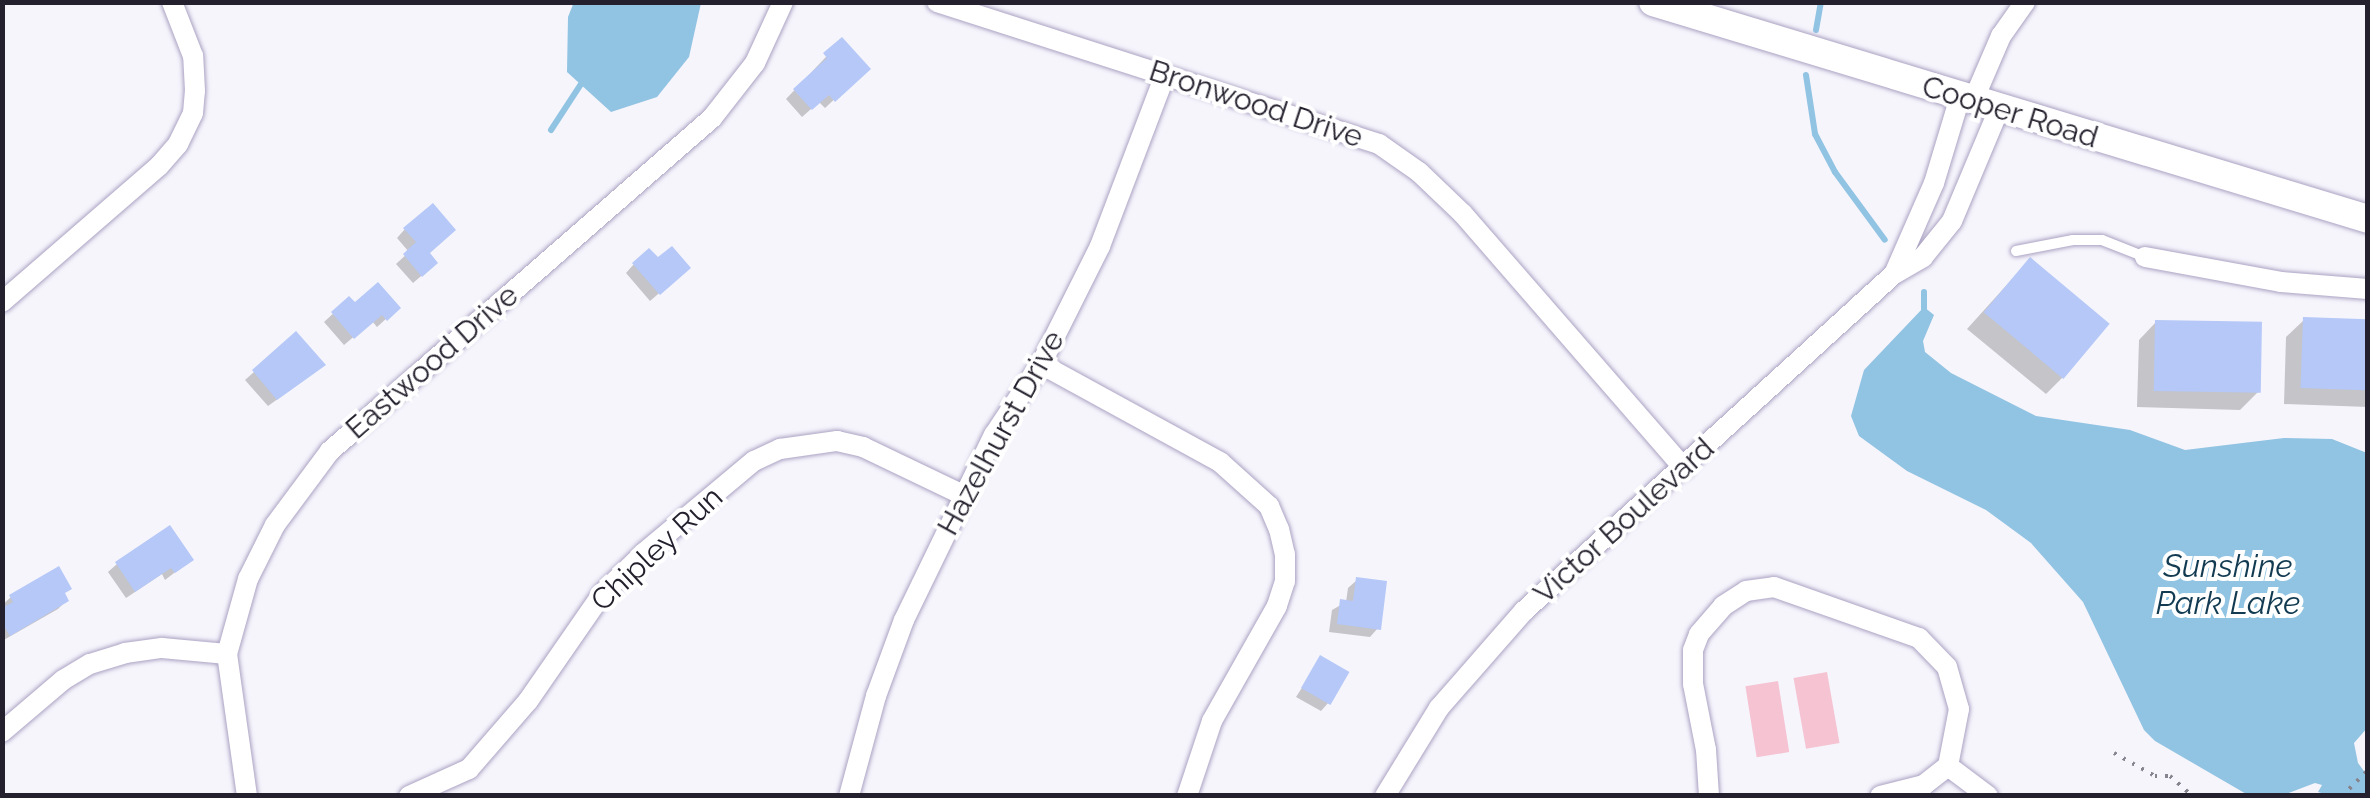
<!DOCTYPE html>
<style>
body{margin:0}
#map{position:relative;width:2370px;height:798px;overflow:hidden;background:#f6f5fc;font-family:Raleway,sans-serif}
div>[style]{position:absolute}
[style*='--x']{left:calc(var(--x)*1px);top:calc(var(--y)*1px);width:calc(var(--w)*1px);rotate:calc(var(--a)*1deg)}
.green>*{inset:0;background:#f5c3d2;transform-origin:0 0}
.water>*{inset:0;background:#91c3e2}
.shadow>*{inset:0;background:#0003}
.stream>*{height:6px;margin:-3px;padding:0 3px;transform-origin:3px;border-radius:3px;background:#91c3e2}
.building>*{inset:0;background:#b5c8f7;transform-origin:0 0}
.path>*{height:4px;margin-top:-2px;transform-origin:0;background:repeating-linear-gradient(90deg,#86848e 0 2.5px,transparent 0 10.5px)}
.roads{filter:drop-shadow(0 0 2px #aba2c3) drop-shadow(0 0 2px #aba2c3)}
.service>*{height:10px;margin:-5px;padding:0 5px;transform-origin:5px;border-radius:5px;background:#fff}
.minor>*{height:20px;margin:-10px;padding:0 10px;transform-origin:10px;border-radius:10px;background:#fff}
.tertiary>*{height:28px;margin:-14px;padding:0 14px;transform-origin:14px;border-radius:14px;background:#fff}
span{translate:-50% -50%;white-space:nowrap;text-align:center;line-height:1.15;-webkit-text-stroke:8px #fff;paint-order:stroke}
.street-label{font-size:30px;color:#24202d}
.water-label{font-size:32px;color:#123a51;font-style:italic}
.frame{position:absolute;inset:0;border:5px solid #24202d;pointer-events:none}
</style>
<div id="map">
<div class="green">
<div style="left:1827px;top:672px;width:72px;height:34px;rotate:80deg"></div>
<div style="left:1778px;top:681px;width:72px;height:33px;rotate:81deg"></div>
</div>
<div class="water">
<div style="clip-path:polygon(574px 2px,701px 3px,689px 57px,657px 97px,611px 112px,567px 72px,568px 17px)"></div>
<div style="clip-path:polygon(1924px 307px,1934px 315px,1923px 341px,1925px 352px,1951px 373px,2036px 416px,2130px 430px,2185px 450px,2284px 438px,2332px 439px,2367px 453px,2368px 727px,2354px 743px,2358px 763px,2367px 775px,2367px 795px,2328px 795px,2318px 792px,2322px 785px,2315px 783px,2283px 795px,2248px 795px,2155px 741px,2144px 730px,2083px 602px,2031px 543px,1986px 510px,1907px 471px,1859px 436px,1851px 416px,1864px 370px)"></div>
</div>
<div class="shadow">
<div style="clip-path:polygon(842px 40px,867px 69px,825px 108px,819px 102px,802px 117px,786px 99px)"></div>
<div style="clip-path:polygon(405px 229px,427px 253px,427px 271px,413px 283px,396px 264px,409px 252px,397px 238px)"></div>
<div style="clip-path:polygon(634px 264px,679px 276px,650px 301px,626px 273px)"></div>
<div style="clip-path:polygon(2013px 278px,2063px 377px,2046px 394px,1967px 329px)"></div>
<div style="clip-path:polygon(349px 299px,355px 306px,398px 308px,377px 327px,372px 321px,344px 345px,324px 322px)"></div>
<div style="clip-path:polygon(2304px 320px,2368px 321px,2368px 407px,2284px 404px,2286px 337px)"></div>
<div style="clip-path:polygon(2156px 322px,2258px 392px,2240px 410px,2137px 407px,2139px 340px)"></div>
<div style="clip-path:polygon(296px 335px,314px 373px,268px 406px,245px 380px)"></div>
<div style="clip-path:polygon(191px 560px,165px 580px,162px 574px,126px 598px,108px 572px,117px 564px)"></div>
<div style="clip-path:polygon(1357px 580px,1378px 628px,1370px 637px,1329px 632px,1332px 610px,1346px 602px,1348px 588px)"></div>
<div style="clip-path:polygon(63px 595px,66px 601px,58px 609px,2px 641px,2px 605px,11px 597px)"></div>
<div style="clip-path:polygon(1321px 658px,1329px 702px,1321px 711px,1296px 697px)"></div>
</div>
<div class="stream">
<div style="--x:1816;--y:30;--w:28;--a:-80"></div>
<div style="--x:1806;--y:75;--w:60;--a:81.3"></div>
<div style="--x:1815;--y:134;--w:43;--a:62.2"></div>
<div style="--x:1835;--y:172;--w:84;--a:53.7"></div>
<div style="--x:551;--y:130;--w:59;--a:-56.9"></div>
<div style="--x:1924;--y:292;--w:20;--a:90"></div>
</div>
<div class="building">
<div style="clip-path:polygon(842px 37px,871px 69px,835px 102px,829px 95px,812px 110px,793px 89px,827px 58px,823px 53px)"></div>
<div style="clip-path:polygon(433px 203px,456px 230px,430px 253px,438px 263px,422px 277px,403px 254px,416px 242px,403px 228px)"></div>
<div style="clip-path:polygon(672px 246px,691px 268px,660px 295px,632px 263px,649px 248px,658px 257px)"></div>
<div style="left:2030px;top:257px;width:104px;height:72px;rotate:40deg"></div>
<div style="clip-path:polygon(378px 282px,401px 308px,387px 321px,382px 315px,354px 339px,331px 312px,349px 296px,355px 302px)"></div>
<div style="left:2303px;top:317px;width:65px;height:71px;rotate:2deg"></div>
<div style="left:2155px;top:320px;width:107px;height:71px;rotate:1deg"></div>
<div style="clip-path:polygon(296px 331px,326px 365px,277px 400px,252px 370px)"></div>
<div style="clip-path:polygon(170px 525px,194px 560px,175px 573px,171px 568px,135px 592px,115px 562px)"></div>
<div style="clip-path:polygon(59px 566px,72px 589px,65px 593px,69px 601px,10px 636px,2px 623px,2px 608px,13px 602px,9px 595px)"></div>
<div style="clip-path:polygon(1356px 577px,1387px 581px,1381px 630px,1337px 624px,1340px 599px,1353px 601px)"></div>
<div style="left:1320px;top:655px;width:34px;height:38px;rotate:30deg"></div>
</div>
<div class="path">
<div style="--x:2114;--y:753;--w:47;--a:29.3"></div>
<div style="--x:2155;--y:776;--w:15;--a:0"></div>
<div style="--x:2170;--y:776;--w:30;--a:42"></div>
<div style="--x:2342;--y:796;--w:37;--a:-45"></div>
</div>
<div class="roads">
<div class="service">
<div style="--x:2016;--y:251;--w:58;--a:-10.9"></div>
<div style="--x:2073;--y:240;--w:29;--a:0"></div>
<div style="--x:2102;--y:240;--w:46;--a:21.6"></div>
</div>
<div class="minor">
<div style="--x:937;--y:2;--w:464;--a:17.8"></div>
<div style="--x:1379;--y:144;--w:49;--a:35"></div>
<div style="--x:1419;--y:172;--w:61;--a:43.7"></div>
<div style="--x:1463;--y:214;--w:337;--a:49"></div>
<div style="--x:1960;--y:97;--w:90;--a:106.8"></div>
<div style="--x:1934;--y:183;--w:99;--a:113.7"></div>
<div style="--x:1894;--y:274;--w:34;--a:-30"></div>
<div style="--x:1923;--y:257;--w:46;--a:-51.1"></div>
<div style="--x:1952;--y:221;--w:121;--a:-67.2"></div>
<div style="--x:1973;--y:101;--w:71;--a:-66.7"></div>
<div style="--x:2001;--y:36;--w:42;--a:-54.8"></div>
<div style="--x:2145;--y:257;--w:138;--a:10.4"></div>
<div style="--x:2281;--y:282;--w:87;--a:4.6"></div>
<div style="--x:2;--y:302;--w:208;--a:-40.9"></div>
<div style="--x:159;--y:166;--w:29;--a:-49"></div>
<div style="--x:178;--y:144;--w:34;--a:-64"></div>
<div style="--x:193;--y:113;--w:22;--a:-85"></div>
<div style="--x:195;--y:91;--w:35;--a:-93"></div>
<div style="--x:193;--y:56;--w:58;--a:-111.3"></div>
<div style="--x:1041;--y:364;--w:204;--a:28.7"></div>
<div style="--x:1220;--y:462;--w:66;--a:41.9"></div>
<div style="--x:1269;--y:506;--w:25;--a:67"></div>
<div style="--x:1279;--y:529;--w:26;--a:77"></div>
<div style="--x:1285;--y:554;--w:27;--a:90"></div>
<div style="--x:1285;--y:581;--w:26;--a:108"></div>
<div style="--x:1277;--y:606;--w:132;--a:119.5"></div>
<div style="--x:1212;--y:721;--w:79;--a:108.4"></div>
<div style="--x:2;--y:732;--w:80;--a:-40.4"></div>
<div style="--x:63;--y:680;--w:31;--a:-31"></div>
<div style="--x:90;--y:664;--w:37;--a:-17"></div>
<div style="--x:125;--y:653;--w:37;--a:-8"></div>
<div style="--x:162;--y:648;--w:65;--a:5.3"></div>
<div style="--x:1948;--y:766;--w:50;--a:36.9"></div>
<div style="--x:247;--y:796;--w:143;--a:-98"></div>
<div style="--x:227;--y:654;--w:78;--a:-74.4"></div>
<div style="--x:248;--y:579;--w:60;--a:-63.4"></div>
<div style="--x:275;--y:525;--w:92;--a:-53.4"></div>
<div style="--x:330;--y:451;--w:507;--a:-41.08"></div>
<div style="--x:712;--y:118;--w:70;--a:-52"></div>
<div style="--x:755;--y:63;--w:67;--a:-65.3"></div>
<div style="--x:409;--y:796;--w:66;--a:-24.2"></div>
<div style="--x:469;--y:769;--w:90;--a:-49.1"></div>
<div style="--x:528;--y:701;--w:130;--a:-55.3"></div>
<div style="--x:602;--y:594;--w:60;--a:-44.3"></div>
<div style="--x:645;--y:552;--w:142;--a:-39.9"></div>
<div style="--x:754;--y:461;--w:29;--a:-25"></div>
<div style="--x:780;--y:449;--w:58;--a:-8"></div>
<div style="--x:837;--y:441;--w:27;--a:13"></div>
<div style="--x:863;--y:447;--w:111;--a:25.6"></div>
<div style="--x:849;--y:796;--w:104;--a:-74.9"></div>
<div style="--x:876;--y:696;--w:81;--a:-69.8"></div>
<div style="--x:904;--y:620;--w:206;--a:-64.1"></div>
<div style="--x:994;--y:435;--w:85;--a:-56.5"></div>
<div style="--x:1041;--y:364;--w:132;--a:-63.4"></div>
<div style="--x:1100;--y:246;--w:183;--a:-69.2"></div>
<div style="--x:1385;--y:796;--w:103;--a:-58.5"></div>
<div style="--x:1439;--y:708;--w:129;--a:-48.8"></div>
<div style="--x:1524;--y:611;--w:500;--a:-42.33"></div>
<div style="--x:1709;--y:796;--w:46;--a:-93.7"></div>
<div style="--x:1706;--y:750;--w:67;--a:-101.1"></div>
<div style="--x:1693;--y:684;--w:34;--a:-90"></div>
<div style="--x:1693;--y:650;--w:17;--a:-69"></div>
<div style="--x:1699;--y:634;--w:37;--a:-49"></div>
<div style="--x:1723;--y:606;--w:27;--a:-33"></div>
<div style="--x:1746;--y:591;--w:28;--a:-8"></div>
<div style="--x:1774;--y:587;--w:154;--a:19.4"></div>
<div style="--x:1919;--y:638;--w:40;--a:46"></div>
<div style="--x:1947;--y:667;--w:44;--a:74.1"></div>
<div style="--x:1959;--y:709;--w:58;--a:100.9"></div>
<div style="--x:1948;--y:766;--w:31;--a:142"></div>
<div style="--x:1924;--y:785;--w:45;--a:166"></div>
</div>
<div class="tertiary">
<div style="--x:1653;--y:2;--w:747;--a:16.88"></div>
</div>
</div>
<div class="street-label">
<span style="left:1256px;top:104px;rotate:18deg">Bronwood Drive</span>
<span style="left:2010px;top:112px;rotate:17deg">Cooper Road</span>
<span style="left:432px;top:362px;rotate:-41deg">Eastwood Drive</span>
<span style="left:1001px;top:433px;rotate:-61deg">Hazelhurst Drive</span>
<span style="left:1624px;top:521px;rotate:-42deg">Victor Boulevard</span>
<span style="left:657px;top:549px;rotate:-43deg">Chipley Run</span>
</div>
<div class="water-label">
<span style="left:2228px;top:585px">Sunshine<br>Park Lake</span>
</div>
<div class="frame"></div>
</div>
